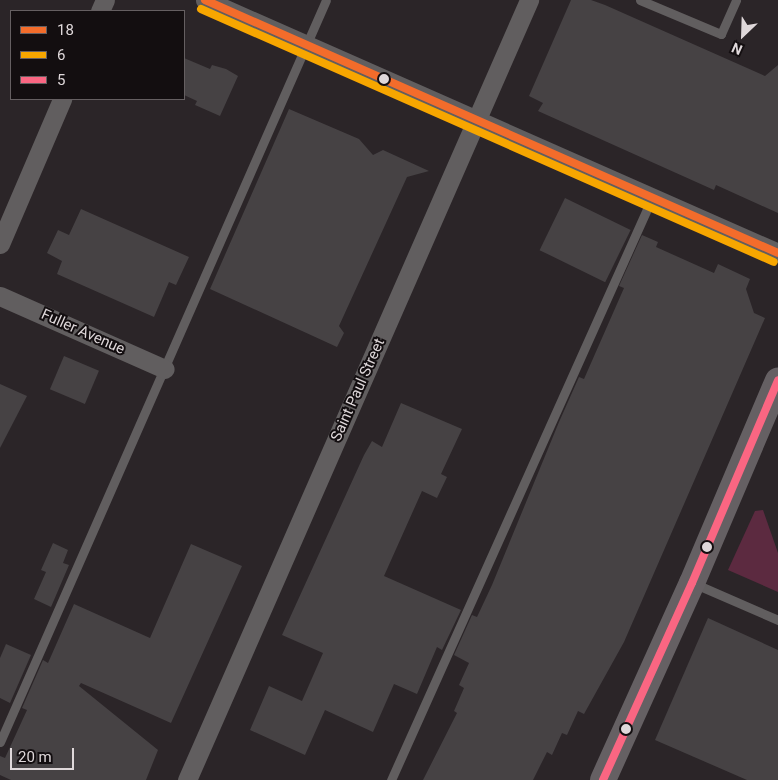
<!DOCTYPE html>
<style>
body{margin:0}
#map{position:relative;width:778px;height:780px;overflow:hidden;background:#2b2528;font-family:Roboto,sans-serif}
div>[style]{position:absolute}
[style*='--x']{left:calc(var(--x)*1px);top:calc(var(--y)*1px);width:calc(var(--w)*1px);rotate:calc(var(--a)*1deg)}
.green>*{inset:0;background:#5c2a40}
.building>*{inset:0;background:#464244;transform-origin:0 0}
.lane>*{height:9px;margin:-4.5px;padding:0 4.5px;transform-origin:4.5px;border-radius:4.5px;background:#615e5f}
.street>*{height:19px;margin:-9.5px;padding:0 9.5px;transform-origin:9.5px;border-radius:9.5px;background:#615e5f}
.secondary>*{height:26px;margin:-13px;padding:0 13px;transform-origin:13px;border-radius:13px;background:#656063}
.bus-1>*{height:8px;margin:-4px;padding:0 4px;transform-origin:4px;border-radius:4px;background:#f36c2b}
.bus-2>*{height:8px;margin:-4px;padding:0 4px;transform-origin:4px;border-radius:4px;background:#f7a600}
.bus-3>*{height:8px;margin:-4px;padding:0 4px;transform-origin:4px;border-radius:4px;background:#fa6682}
.dots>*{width:14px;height:14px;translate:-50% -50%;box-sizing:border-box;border:2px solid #130e10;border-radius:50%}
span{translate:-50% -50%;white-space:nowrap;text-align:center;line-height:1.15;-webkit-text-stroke:4px #130e10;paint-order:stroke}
.street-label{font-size:15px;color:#dfd8da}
.legend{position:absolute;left:10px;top:10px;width:175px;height:90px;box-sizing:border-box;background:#130e10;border:1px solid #655f61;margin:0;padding:6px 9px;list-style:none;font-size:15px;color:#dfd8da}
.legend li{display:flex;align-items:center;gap:10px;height:25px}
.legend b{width:25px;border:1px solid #655f61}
.north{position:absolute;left:718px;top:10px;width:50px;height:50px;-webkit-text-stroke:4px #130e10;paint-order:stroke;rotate:204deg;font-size:14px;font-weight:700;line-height:20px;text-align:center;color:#dfd8da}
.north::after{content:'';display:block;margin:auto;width:18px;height:22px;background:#dfd8da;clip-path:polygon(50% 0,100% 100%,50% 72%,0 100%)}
.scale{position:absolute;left:10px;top:748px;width:64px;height:22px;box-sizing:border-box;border:2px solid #dfd8da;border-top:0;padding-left:6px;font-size:15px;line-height:18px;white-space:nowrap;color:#dfd8da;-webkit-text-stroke:4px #130e10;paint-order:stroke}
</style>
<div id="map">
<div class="green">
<div style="clip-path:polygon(763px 510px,778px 553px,778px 592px,728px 570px,755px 511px)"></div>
</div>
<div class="building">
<div style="clip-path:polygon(571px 0,591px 0,605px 5px,765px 76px,778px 65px,778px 213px,716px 185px,714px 190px,538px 111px,543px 103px,529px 96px)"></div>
<div style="clip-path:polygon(184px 58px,210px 69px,212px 65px,226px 69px,238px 76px,220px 116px,195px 105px,197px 101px,184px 95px)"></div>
<div style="clip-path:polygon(289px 109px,359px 139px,373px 155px,383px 150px,429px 171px,407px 177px,339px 326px,344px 333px,337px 347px,210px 289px)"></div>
<div style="left:565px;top:198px;width:73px;height:58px;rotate:26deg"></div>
<div style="clip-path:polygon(81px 209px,189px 257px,176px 285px,169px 282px,154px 317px,57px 274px,62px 261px,47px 253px,58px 230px,69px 235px)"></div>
<div style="clip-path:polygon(642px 235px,658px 242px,656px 247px,714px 273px,718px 264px,750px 279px,746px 289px,754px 313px,765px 318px,624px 642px,584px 714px,578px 711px,567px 735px,562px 733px,552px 755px,547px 752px,533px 780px,423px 780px,457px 713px,454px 711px,464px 688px,459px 685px,469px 663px,454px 655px,472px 615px,477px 617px,492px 585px,559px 422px,579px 377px,584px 379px,624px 288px,619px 286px)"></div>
<div style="left:64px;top:356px;width:38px;height:36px;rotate:23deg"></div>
<div style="clip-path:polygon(0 384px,27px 396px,0 448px)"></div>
<div style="clip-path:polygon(401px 403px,462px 429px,441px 474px,447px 477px,437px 498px,422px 491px,384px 576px,461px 610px,442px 650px,437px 647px,417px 694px,394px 684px,373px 732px,325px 710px,305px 755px,250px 730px,269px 686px,302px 701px,323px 653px,282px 635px,364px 455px,372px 441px,382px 447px)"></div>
<div style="clip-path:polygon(53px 543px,68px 550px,63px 563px,69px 565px,51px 607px,34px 599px,46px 572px,41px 570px)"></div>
<div style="clip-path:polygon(191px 544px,242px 566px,171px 723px,81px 683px,79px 686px,158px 750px,146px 780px,11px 780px,0 775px,0 756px,5px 758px,27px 710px,22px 708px,43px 660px,48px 663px,74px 604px,150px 638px)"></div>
<div style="clip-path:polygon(708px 618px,778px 650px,778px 780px,747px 780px,655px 740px)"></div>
<div style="clip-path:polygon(6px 644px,31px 655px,10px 703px,0 698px,0 658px)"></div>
</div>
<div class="lane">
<div style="--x:640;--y:0;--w:88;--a:22.8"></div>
<div style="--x:721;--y:34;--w:37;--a:-66"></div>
<div style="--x:693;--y:583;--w:93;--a:23.5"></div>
<div style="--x:0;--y:742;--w:810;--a:-66.28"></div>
<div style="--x:391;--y:780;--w:638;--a:-65.85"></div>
</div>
<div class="street">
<div style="--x:205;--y:0;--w:626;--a:23.82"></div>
<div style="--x:100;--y:11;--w:12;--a:-66"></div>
<div style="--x:0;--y:244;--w:158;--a:-66.8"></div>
<div style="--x:0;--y:296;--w:180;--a:23.9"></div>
<div style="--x:187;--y:780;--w:852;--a:-66.32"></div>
</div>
<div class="secondary">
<div style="--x:603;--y:780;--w:216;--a:-65.7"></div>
<div style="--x:692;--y:583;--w:220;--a:-67"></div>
</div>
<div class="bus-1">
<div style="--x:205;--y:0;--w:626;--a:23.82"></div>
</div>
<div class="bus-2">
<div style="--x:201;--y:9;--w:626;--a:23.82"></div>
</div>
<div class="bus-3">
<div style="--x:603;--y:780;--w:216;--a:-65.7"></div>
<div style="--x:692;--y:583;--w:220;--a:-67"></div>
</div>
<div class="dots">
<div style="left:384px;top:79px;background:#dfd8da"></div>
<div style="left:707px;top:547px;background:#dfd8da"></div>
<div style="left:626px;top:729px;background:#dfd8da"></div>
</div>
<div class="street-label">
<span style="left:83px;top:332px;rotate:24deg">Fuller Avenue</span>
<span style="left:358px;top:390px;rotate:-66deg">Saint Paul Street</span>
</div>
<ul class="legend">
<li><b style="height:6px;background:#f36c2b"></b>18</li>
<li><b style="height:6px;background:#f7a600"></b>6</li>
<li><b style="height:6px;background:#fa6682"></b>5</li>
</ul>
<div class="north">N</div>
<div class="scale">20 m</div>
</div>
